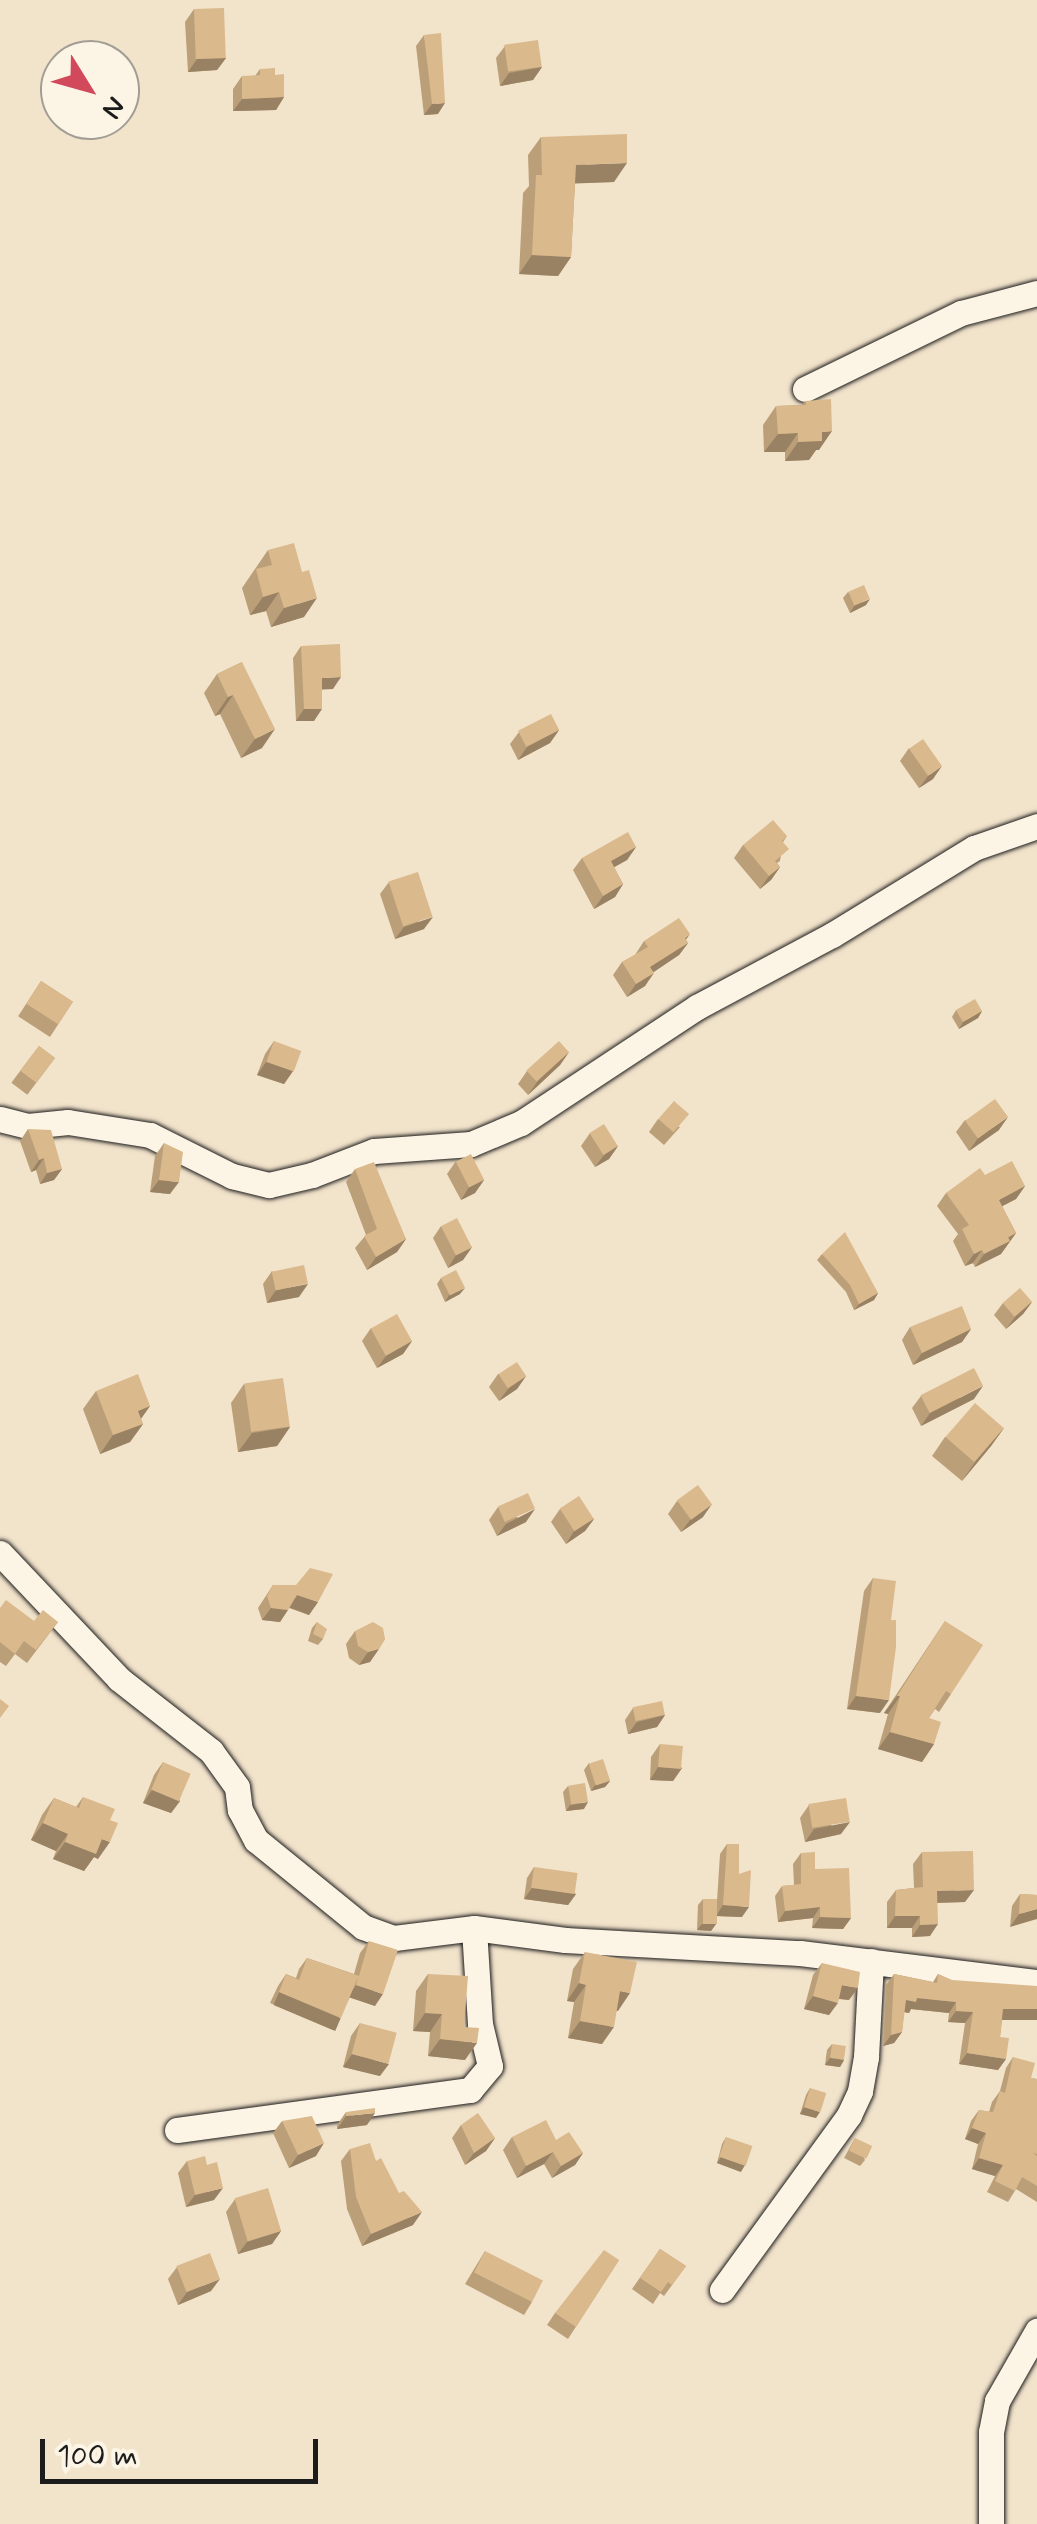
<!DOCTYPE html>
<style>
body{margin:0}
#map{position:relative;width:1037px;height:2524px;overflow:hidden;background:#f2e3cb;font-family:Mynerve,sans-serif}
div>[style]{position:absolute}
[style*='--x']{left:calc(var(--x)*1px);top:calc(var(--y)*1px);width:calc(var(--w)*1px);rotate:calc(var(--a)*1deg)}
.roads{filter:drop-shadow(0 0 2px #1c1c1c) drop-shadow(0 0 2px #1c1c1c)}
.minor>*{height:25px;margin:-12.5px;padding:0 12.5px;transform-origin:12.5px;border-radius:12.5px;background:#fcf5e5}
.wall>*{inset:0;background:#bb9f79;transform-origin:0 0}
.shaded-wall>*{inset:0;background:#998263;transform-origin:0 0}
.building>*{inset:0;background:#dab98d;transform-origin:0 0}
span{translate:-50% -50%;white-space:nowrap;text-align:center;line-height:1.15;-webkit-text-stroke:8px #fcf5e5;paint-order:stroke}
.north{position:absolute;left:40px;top:40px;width:100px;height:100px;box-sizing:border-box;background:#fcf5e5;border:2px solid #a29e95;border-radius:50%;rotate:127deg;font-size:28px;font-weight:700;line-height:40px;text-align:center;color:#1c1c1c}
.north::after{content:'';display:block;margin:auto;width:35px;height:45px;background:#d1495b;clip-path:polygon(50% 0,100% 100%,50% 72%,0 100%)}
.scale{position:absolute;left:40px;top:2439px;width:278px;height:45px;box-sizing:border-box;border:5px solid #1c1c1c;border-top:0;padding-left:12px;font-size:30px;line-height:35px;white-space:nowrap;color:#1c1c1c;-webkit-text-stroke:8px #fcf5e5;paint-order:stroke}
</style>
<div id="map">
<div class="roads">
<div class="minor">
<div style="--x:805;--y:389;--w:174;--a:-26"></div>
<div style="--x:961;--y:313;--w:79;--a:-14.7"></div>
<div style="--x:0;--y:1119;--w:29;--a:14"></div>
<div style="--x:28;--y:1126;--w:40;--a:-5.7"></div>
<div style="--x:68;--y:1122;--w:83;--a:9"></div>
<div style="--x:150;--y:1135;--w:92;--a:26.6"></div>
<div style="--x:232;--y:1176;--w:38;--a:14"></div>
<div style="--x:269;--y:1185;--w:44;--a:-13.1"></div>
<div style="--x:312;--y:1175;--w:66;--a:-21.2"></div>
<div style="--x:374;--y:1151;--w:97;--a:-4.1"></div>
<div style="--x:471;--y:1144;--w:54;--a:-22.8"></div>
<div style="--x:521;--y:1123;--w:211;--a:-33.4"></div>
<div style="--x:697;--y:1007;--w:153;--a:-28.1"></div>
<div style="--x:832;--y:935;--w:167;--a:-31.5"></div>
<div style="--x:974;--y:848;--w:67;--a:-19.2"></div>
<div style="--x:0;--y:1553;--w:173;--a:46.6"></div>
<div style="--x:119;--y:1679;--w:117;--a:38"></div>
<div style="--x:211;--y:1751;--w:44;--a:54.2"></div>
<div style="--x:237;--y:1787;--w:23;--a:83"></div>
<div style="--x:240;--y:1810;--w:34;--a:62"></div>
<div style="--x:256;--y:1840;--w:138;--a:39.1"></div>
<div style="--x:363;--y:1927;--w:33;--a:20"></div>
<div style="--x:394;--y:1938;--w:81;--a:-7.1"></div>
<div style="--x:474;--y:1928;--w:92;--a:7.5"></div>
<div style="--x:565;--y:1940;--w:235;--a:3.2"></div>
<div style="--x:800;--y:1953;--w:239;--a:7"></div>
<div style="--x:177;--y:2130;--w:296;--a:-7.8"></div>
<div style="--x:470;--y:2090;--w:31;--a:-50"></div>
<div style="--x:490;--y:2066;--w:43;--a:-103.4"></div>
<div style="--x:480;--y:2024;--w:96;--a:-93.6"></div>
<div style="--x:722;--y:2290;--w:216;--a:-54"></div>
<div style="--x:849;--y:2115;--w:26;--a:-65"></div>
<div style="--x:860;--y:2091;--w:35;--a:-80"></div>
<div style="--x:866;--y:2057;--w:96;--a:-87"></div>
<div style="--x:991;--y:2524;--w:92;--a:-90"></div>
<div style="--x:991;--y:2432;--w:32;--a:-79"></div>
<div style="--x:997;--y:2401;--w:81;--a:-60.3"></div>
</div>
</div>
<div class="wall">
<div style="clip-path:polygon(194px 9px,226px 58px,217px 70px,188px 72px,185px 22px)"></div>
<div style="clip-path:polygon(424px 35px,438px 114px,424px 115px,416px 46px)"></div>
<div style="clip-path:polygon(505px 46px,542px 67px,533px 80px,500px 86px,496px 58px)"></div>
<div style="clip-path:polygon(260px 69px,275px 75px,284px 97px,276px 110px,233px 111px,233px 89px,242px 76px,255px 76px)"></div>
<div style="clip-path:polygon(541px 137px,614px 182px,575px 183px,571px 257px,558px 276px,519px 274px,523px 193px,529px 186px,528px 155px)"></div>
<div style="clip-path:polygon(805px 401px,819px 450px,816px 450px,809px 460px,785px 461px,785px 452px,764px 452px,763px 425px,776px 406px,802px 405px)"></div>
<div style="clip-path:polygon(268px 550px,304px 617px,271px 627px,266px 611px,250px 615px,242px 588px)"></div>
<div style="clip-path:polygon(848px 592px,866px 605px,850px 613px,843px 598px)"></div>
<div style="clip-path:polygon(301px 646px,333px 689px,322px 689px,314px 721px,296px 721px,293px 658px)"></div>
<div style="clip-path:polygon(242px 662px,262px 748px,241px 758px,220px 714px,215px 716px,204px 693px,217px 674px)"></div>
<div style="clip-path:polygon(559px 730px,550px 743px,518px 760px,510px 744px,519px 732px)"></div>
<div style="clip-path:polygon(909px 748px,933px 779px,919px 788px,900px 761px)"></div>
<div style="clip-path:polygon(787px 836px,783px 842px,780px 861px,777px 863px,780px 867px,771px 880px,760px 889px,734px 858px,743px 845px)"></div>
<div style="clip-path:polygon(636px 847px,627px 860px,614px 867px,623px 884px,615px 897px,594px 909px,573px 870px,582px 858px)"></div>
<div style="clip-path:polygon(389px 882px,424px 929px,395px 939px,380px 894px)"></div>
<div style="clip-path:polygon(686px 940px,688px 943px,679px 955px,653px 972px,645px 986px,627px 997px,613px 975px,622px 962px,635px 955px,644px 941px)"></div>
<div style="left:41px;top:981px;width:38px;height:42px;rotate:33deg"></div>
<div style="clip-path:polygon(956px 1010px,982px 1011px,978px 1018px,959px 1029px,952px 1017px)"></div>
<div style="clip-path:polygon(274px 1041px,293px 1071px,284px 1084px,257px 1075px,265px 1054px)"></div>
<div style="left:39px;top:1046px;width:20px;height:46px;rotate:37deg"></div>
<div style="clip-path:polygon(569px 1052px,560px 1065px,528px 1095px,518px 1084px,527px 1071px)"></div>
<div style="clip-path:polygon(658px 1119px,680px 1127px,664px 1145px,649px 1132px)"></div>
<div style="clip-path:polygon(965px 1120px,999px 1130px,969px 1151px,956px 1132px)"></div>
<div style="clip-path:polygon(28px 1129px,62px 1169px,54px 1180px,40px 1184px,36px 1170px,31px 1172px,20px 1141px)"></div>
<div style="clip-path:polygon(590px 1133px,618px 1146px,609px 1159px,595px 1167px,581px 1146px)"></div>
<div style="clip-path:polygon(164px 1143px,170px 1194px,150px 1192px,155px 1156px)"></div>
<div style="clip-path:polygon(456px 1161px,484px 1180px,475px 1193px,461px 1200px,447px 1174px)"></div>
<div style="clip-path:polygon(355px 1169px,406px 1239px,397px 1252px,367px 1270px,355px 1248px,366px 1235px,346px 1182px)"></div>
<div style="clip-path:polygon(985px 1175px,1025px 1186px,1016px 1199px,1002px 1206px,1016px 1233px,1001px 1254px,975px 1267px,973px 1263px,965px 1266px,953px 1241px,958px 1234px,937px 1206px,946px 1193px)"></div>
<div style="clip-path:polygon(441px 1226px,472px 1247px,463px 1260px,448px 1268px,433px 1238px)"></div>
<div style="clip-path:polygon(822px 1254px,878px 1293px,874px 1300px,854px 1310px,846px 1292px,817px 1260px)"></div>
<div style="clip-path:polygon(272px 1271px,299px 1297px,267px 1303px,263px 1284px)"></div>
<div style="clip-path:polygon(441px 1278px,460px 1294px,445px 1302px,437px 1284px)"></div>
<div style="clip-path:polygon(1032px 1302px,1023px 1314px,1006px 1329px,994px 1315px,1003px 1303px)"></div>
<div style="clip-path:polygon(910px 1327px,971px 1329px,962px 1342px,913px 1365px,902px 1340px)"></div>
<div style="clip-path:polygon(371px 1328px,412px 1341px,403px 1354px,377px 1368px,362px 1341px)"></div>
<div style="clip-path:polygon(498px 1374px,526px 1376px,517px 1389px,499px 1401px,489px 1387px)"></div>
<div style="clip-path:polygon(244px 1384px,290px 1427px,277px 1446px,238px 1452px,231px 1403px)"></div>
<div style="clip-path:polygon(96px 1391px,150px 1406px,141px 1419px,143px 1424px,130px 1442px,100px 1454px,83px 1409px)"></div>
<div style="clip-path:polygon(921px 1396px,974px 1399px,921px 1426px,912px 1408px)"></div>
<div style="clip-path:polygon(1004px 1428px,991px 1446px,962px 1481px,932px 1456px,945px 1437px)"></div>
<div style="clip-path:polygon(677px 1501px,703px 1517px,681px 1532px,668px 1514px)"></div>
<div style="clip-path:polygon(498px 1507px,526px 1522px,497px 1536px,489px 1520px)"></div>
<div style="clip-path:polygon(560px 1509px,594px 1519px,585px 1531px,566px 1544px,551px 1522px)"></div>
<div style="clip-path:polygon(873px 1578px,880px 1713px,847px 1709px,864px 1591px)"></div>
<div style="clip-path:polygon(273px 1585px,318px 1602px,309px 1615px,289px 1608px,280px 1622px,262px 1620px,258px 1608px)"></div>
<div style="clip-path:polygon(0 1608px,34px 1621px,58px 1622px,27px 1663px,15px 1654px,6px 1666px,0 1662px)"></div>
<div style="clip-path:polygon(945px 1621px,951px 1694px,939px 1712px,935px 1709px,929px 1718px,934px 1744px,922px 1762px,878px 1749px,888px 1714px,884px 1713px)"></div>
<div style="clip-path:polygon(317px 1622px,323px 1639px,318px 1645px,308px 1641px,312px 1628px)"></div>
<div style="clip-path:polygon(355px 1631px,385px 1639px,370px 1662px,359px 1665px,349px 1658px,346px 1644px)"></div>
<div style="clip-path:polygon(633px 1708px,665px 1715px,657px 1727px,628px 1734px,625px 1720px)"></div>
<div style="clip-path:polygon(660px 1744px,682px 1768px,673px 1781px,650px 1780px,651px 1757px)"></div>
<div style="clip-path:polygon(163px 1762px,180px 1801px,171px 1813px,143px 1803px,154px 1775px)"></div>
<div style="clip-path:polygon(589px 1763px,610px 1781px,605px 1787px,591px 1791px,584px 1770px)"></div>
<div style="clip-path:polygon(568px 1786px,584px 1809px,566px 1811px,563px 1792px)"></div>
<div style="clip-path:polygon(83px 1797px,98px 1859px,94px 1857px,84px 1871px,53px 1859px,56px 1851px,31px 1840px,42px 1815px,54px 1798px,76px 1807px)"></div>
<div style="clip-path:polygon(809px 1805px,841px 1834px,805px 1842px,800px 1818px)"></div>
<div style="clip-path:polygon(727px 1844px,739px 1874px,742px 1917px,716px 1916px,716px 1924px,711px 1931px,697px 1930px,698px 1905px,703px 1899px,717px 1901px,720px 1854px)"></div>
<div style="clip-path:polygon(922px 1852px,965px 1902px,937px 1903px,930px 1936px,912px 1937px,912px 1928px,887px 1928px,887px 1902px,896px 1890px,914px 1888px,913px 1864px)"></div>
<div style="clip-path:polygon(801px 1853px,815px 1869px,851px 1918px,843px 1929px,812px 1928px,813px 1918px,778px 1922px,775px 1896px,782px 1886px,794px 1885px,793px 1864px)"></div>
<div style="clip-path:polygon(534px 1867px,576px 1894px,568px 1905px,524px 1899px,527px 1878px)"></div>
<div style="clip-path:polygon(1020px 1894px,1037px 1895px,1010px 1927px,1012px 1906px)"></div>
<div style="clip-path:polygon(369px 1941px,375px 2006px,350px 1997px,333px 2030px,270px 2003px,278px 1986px,286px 1974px,296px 1978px,299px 1969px,307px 1958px,354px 1974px,360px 1953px)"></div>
<div style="clip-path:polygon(585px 1952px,618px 2011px,617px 2010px,602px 2044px,568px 2038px,574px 2002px,567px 2001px,573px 1969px)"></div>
<div style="clip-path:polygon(822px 1963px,849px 2000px,839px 1999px,829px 2015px,804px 2009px,813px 1975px)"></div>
<div style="clip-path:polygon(428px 1974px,464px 2027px,465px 2060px,428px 2056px,430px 2032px,413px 2031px,416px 1991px)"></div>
<div style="clip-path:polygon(894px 1974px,933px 1982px,938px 1974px,1037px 2020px,1002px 2020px,1000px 2037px,1006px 2059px,998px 2070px,959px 2064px,965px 2023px,948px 2022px,949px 2013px,911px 2009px,909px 2013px,904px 2012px,902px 2032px,894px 2043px,883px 2046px,886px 1985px)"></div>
<div style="clip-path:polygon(360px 2023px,380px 2076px,343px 2067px,351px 2036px)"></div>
<div style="clip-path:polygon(832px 2044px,844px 2060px,840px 2067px,825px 2065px,827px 2050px)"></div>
<div style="clip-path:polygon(1013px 2057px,1031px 2078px,1037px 2079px,1037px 2202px,1016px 2189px,1008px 2202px,987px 2192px,995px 2176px,972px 2169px,978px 2144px,965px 2139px,971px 2121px,979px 2110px,989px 2112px,992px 2102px,1000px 2091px,1006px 2068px)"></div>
<div style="clip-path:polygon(810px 2088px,816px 2118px,800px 2114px,806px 2095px)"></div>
<div style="clip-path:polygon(346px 2112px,367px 2125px,337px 2129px,337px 2125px)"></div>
<div style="clip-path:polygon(282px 2121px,316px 2156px,289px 2168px,273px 2133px)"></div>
<div style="clip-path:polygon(461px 2125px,495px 2138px,486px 2151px,465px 2165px,452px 2138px)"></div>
<div style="clip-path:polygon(512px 2137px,556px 2140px,583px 2153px,575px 2165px,552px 2178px,544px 2164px,517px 2178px,503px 2150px)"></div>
<div style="clip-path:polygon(726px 2137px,741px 2172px,717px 2163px,722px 2144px)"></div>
<div style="clip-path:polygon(855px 2138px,865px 2160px,860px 2166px,844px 2158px)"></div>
<div style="clip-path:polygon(350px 2149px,376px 2161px,413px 2225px,362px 2246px,347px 2209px,341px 2161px)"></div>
<div style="clip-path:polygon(187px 2161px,214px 2200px,186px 2207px,178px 2173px)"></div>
<div style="clip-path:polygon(235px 2199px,281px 2231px,272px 2244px,238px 2254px,226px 2212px)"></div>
<div style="clip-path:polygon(660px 2249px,686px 2266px,664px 2296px,660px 2293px,653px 2304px,632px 2289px)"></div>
<div style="clip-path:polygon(485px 2251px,532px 2302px,524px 2315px,465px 2284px)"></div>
<div style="clip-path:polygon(619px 2260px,568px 2339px,547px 2325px,555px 2313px)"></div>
<div style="clip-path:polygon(177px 2267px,211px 2291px,178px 2305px,168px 2279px)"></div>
</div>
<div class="shaded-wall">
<div style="clip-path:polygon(226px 58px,217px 70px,188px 72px,197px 59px)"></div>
<div style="clip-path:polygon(542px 67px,533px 80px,500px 86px,509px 73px)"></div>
<div style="clip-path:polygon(284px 97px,276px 110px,233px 111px,242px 99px)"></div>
<div style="clip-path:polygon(445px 103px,438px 114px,424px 115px,432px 104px)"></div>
<div style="clip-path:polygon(627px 163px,614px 182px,563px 184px,576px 165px)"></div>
<div style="clip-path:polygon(532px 255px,571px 257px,558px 276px,519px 274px)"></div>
<div style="clip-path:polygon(832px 431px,819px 450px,816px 450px,809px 460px,785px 461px,798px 442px,822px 432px)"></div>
<div style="clip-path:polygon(798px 433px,785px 452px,764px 452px,778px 434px)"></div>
<div style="clip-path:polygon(279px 592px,266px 611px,250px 615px,263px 597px)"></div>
<div style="clip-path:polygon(317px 598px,304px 617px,271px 627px,284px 608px)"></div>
<div style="clip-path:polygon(870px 599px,866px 605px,850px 613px,854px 606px)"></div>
<div style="clip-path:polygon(341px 677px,333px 689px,314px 690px,322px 678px)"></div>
<div style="clip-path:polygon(233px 695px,220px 714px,215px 716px,228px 697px)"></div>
<div style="clip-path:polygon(304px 709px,322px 709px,314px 721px,296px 721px)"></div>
<div style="clip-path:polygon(275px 729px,262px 748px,241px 758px,255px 739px)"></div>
<div style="clip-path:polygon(559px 730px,550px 743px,518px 760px,527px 747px)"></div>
<div style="clip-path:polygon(942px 766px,933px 779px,919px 788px,928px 776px)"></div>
<div style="clip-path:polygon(636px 847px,627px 860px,602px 874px,611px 861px)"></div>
<div style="clip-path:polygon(780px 867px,771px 880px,760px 889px,769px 876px)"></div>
<div style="clip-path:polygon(623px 884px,615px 897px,594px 909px,603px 896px)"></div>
<div style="clip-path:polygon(433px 917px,424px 929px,395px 939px,404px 927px)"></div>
<div style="clip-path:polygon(690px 934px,680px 948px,688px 943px,679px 955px,642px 980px,650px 967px)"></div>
<div style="clip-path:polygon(654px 973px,645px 986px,627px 997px,636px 984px)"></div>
<div style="clip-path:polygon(982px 1011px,978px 1018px,959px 1029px,963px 1022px)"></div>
<div style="clip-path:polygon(569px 1052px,560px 1065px,528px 1095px,537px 1082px)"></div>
<div style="clip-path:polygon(266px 1062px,293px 1071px,284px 1084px,257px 1075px)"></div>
<div style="clip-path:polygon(1008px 1117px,999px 1130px,969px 1151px,978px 1138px)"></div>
<div style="clip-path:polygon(618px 1146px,609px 1159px,595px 1167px,604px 1155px)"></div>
<div style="clip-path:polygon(44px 1158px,36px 1170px,31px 1172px,39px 1160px)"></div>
<div style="clip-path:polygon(62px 1169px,54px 1180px,40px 1184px,47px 1173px)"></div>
<div style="clip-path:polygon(159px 1180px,179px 1182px,170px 1194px,150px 1192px)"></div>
<div style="clip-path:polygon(484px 1180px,475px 1193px,461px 1200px,469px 1187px)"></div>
<div style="clip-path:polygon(1025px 1186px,1016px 1199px,991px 1212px,999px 1200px)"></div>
<div style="clip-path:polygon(1016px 1233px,1001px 1254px,975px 1267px,984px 1254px)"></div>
<div style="clip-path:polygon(406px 1239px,397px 1252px,367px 1270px,376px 1257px)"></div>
<div style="clip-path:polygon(472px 1247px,463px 1260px,448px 1268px,456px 1255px)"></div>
<div style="clip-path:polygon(982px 1250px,973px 1263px,965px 1266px,974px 1254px)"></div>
<div style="clip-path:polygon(308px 1284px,299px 1297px,267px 1303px,276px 1290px)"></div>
<div style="clip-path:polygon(465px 1288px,460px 1294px,445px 1302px,449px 1295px)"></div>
<div style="clip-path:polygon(878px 1293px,874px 1300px,854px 1310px,859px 1304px)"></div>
<div style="clip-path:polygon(1032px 1302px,1023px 1314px,1006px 1329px,1015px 1317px)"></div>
<div style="clip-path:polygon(971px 1329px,962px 1342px,913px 1365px,922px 1353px)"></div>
<div style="clip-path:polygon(412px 1341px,403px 1354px,377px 1368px,386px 1356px)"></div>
<div style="clip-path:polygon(526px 1376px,517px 1389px,499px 1401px,508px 1389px)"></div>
<div style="clip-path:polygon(983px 1386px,974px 1399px,921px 1426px,930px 1413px)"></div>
<div style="clip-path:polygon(150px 1406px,137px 1424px,138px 1411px)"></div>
<div style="clip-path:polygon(143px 1424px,130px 1442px,100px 1454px,113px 1435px)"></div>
<div style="clip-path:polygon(290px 1427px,277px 1446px,238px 1452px,252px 1433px)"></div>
<div style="clip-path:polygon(1004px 1428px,991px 1446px,962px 1481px,975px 1462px)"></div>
<div style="clip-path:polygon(712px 1504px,703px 1517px,681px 1532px,690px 1520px)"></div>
<div style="clip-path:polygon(535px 1509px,526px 1522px,497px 1536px,506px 1524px)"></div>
<div style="clip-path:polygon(594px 1519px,585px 1531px,566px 1544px,574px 1531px)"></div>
<div style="clip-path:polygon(297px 1595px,318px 1602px,309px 1615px,288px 1607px)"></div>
<div style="clip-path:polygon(271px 1608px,288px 1610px,280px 1622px,262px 1620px)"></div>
<div style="clip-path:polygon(379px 1649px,370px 1662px,359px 1665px,368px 1652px)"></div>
<div style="clip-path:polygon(856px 1696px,889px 1700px,880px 1713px,847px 1709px)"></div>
<div style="clip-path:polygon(897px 1696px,900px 1696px,888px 1714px,884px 1713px)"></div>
<div style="clip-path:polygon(665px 1715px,657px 1727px,628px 1734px,637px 1722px)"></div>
<div style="clip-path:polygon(890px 1732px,934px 1744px,922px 1762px,878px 1749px)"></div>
<div style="clip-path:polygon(658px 1767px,682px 1768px,673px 1781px,650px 1780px)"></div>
<div style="clip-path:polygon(610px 1781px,605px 1787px,591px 1791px,595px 1785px)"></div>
<div style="clip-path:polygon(152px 1790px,180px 1801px,171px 1813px,143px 1803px)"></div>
<div style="clip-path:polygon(588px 1802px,584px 1809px,566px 1811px,570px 1805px)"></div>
<div style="clip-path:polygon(850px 1822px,841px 1834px,805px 1842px,814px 1829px)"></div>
<div style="clip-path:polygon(43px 1823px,68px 1834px,56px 1851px,31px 1840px)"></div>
<div style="clip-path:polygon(102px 1839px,110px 1842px,98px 1859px,94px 1857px,84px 1871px,53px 1859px,65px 1842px)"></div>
<div style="clip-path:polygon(532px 1888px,576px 1894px,568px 1905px,524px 1899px)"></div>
<div style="clip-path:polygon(974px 1890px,965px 1902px,928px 1903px,937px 1891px)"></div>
<div style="clip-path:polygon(723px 1905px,749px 1907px,742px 1917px,716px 1916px)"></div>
<div style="clip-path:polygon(820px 1907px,813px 1918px,778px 1922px,785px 1911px)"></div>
<div style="clip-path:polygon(1037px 1909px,1037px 1919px,1010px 1927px,1019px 1914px)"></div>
<div style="clip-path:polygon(895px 1916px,920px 1916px,912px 1928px,887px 1928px)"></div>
<div style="clip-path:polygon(820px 1917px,851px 1918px,843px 1929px,812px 1928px)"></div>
<div style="clip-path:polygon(702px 1924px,716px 1924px,711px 1931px,697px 1930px)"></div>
<div style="clip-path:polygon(938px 1924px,930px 1936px,912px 1937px,920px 1925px)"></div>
<div style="clip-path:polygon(579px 1983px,586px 1985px,574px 2002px,567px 2001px)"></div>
<div style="clip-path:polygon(356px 1985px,383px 1994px,375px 2006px,348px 1997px)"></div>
<div style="clip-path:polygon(842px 1985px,858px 1988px,849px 2000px,833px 1998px)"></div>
<div style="clip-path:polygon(620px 1991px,630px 1993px,618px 2011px,608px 2009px)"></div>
<div style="left:279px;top:1992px;width:67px;height:14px;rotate:23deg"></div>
<div style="clip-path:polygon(813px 1996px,838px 2003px,829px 2015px,804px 2009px)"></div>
<div style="clip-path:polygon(917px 1998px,956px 2002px,949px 2013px,911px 2009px,909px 2013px,898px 2011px,906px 2000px)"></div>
<div style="clip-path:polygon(1003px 2009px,1037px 2009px,1037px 2020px,995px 2020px)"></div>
<div style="clip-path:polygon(956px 2011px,973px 2012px,965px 2023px,948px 2022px)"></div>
<div style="clip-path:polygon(425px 2013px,442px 2014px,430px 2032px,413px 2031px)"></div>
<div style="clip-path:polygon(580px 2021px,614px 2027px,602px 2044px,568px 2038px)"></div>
<div style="clip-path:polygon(902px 2032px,894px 2043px,883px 2046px,891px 2035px)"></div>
<div style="clip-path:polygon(440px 2039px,477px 2043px,465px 2060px,428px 2056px)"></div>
<div style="clip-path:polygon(967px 2053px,1006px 2059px,998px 2070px,959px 2064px)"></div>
<div style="clip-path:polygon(352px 2054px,389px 2064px,380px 2076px,343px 2067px)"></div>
<div style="clip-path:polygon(830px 2058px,844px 2060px,840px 2067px,825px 2065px)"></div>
<div style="clip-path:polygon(804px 2107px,820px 2112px,816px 2118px,800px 2114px)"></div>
<div style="clip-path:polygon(375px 2113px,367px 2125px,337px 2129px,346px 2116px)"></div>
<div style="clip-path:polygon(972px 2128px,986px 2133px,978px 2144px,965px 2139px)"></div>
<div style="clip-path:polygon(495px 2138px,486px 2151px,465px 2165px,474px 2153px)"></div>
<div style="clip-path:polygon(324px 2143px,316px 2156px,289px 2168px,298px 2155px)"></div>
<div style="clip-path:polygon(553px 2152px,544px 2164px,517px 2178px,526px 2166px)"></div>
<div style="clip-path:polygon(583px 2153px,575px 2165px,552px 2178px,561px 2166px)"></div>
<div style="clip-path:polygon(721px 2157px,745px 2165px,741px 2172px,717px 2163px)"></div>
<div style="clip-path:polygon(979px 2158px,1003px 2165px,995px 2176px,972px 2169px)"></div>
<div style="clip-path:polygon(223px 2188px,214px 2200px,186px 2207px,195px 2195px)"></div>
<div style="clip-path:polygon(422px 2212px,413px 2225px,362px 2246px,371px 2234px)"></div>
<div style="clip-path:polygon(281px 2231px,272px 2244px,238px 2254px,247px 2242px)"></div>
<div style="clip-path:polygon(220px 2279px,211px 2291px,178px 2305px,187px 2292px)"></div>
</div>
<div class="building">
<div style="left:224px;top:8px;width:50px;height:30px;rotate:88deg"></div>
<div style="clip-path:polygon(441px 33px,445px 103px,432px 104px,424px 35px)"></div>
<div style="left:538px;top:40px;width:27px;height:34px;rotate:82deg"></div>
<div style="clip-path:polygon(275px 68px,275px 75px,284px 74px,284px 97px,242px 99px,242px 76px,260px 75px,260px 69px)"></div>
<div style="clip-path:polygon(627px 134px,627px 163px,576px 165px,571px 257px,532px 255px,536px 175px,542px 175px,541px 137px)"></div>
<div style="clip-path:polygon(831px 399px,832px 431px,822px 432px,822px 441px,798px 442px,798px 433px,778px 434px,776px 406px,806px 405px,805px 401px)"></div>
<div style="clip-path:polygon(294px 543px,302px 572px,309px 570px,317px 598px,284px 608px,279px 592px,263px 597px,256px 569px,272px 565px,268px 550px)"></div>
<div style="left:864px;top:585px;width:15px;height:17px;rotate:67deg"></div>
<div style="clip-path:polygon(340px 644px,341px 677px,322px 678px,322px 709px,304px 709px,301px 646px)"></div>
<div style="clip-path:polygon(242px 662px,275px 729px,255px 739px,233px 695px,228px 697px,217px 674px)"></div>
<div style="left:551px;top:714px;width:18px;height:37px;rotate:63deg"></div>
<div style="left:923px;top:739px;width:33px;height:17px;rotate:55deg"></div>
<div style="clip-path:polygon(773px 820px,787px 836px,782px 841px,789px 849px,775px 861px,780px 867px,769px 876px,743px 845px)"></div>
<div style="clip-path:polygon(628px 832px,636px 847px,611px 861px,623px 884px,603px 896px,582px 858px)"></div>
<div style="left:418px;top:872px;width:47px;height:31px;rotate:72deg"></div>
<div style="clip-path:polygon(679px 918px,690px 934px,685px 938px,688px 943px,650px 967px,654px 973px,636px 984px,622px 962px,648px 947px,644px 941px)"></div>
<div style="left:41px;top:981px;width:38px;height:27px;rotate:33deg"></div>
<div style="left:975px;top:999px;width:14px;height:22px;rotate:60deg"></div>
<div style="left:274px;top:1041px;width:29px;height:22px;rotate:20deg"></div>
<div style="left:559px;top:1041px;width:15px;height:44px;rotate:48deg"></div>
<div style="left:39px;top:1046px;width:20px;height:31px;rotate:37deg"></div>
<div style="left:995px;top:1099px;width:22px;height:37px;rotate:54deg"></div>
<div style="left:674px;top:1101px;width:20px;height:24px;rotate:41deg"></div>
<div style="left:604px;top:1124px;width:26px;height:17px;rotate:58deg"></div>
<div style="clip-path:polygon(28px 1129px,51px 1130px,62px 1169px,47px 1173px,44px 1158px,39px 1160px)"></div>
<div style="clip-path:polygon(164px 1143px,183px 1152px,179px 1182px,159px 1180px)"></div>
<div style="left:471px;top:1154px;width:29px;height:17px;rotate:63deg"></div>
<div style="clip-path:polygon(1012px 1161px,1025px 1186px,999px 1200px,1016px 1233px,1008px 1237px,1010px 1241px,984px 1254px,982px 1250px,974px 1254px,962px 1229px,969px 1225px,946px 1193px,980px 1168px,985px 1175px)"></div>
<div style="clip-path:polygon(374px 1162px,406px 1239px,376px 1257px,364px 1236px,377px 1229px,355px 1169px)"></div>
<div style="left:457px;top:1218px;width:33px;height:18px;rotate:63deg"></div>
<div style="clip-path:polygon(845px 1232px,878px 1293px,859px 1304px,850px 1285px,822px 1254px)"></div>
<div style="left:304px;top:1265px;width:19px;height:33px;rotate:78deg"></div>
<div style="left:456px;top:1270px;width:20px;height:17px;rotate:63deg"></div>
<div style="left:1020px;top:1288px;width:18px;height:23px;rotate:49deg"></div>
<div style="clip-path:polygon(962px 1306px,971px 1329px,922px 1353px,910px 1327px)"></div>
<div style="left:397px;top:1314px;width:31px;height:30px;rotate:61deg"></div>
<div style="left:517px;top:1362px;width:17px;height:22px;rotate:57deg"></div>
<div style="left:974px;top:1368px;width:20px;height:60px;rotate:63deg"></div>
<div style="clip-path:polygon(138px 1374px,150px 1406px,138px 1411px,143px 1424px,113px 1435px,96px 1391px)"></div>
<div style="left:283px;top:1378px;width:49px;height:39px;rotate:82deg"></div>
<div style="left:975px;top:1403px;width:38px;height:45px;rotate:41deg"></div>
<div style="left:698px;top:1485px;width:24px;height:26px;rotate:54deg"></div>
<div style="left:528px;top:1493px;width:17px;height:33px;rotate:66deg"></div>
<div style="left:579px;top:1496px;width:27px;height:23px;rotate:57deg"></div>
<div style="clip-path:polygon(310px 1568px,333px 1574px,318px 1602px,297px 1595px,288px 1610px,271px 1608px,267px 1596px,273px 1585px,296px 1585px)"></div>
<div style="clip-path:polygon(873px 1578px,896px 1581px,891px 1620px,896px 1620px,896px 1647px,889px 1700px,856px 1696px)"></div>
<div style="clip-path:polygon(6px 1600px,34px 1621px,43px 1610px,58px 1622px,36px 1650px,24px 1641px,15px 1654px,0 1642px,0 1608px)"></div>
<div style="clip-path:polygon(945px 1621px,983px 1645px,951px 1694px,946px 1691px,929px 1718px,941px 1722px,934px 1744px,890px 1732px,900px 1696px,897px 1696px)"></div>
<div style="clip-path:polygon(317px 1622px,327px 1629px,323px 1639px,313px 1634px)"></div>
<div style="clip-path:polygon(373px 1622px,383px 1628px,385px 1639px,379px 1649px,368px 1652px,358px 1646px,355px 1631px)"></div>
<div style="clip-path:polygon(0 1699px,9px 1706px,0 1718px)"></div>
<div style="left:662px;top:1701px;width:14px;height:30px;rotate:78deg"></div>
<div style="left:660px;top:1744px;width:23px;height:23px;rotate:5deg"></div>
<div style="left:603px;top:1759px;width:23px;height:15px;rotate:72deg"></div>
<div style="left:163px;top:1762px;width:30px;height:30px;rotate:23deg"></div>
<div style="left:585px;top:1783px;width:19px;height:17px;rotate:81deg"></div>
<div style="clip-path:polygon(83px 1797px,115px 1809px,110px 1820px,118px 1823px,110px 1842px,102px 1839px,96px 1854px,65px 1842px,68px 1834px,43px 1823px,54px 1798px,79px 1808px)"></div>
<div style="left:846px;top:1798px;width:24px;height:38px;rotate:81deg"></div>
<div style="clip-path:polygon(727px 1844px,739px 1844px,739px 1874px,751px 1870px,749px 1907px,723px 1905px)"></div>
<div style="clip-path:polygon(973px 1851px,974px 1890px,937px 1891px,938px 1924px,920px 1925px,920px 1916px,895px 1916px,896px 1890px,923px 1887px,922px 1852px)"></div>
<div style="clip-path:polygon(815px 1852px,815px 1869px,849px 1868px,851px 1918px,820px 1917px,820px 1907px,785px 1911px,782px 1886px,801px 1884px,801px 1853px)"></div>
<div style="left:534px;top:1867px;width:44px;height:21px;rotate:8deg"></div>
<div style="clip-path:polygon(1020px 1894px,1037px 1895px,1037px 1909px,1019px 1914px)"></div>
<div style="left:703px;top:1899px;width:14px;height:25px"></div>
<div style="clip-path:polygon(369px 1941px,398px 1950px,383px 1994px,356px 1985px,358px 1977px,341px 2018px,279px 1992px,286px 1974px,299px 1980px,307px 1958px,359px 1976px)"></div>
<div style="clip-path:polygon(585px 1952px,637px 1962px,630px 1993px,620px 1991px,614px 2027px,580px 2021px,586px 1985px,579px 1983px)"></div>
<div style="clip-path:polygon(822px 1963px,860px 1972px,858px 1988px,842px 1985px,838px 2003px,813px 1996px)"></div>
<div style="clip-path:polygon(428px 1974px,468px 1976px,464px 2027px,479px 2028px,477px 2043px,440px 2039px,442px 2014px,425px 2013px)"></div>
<div style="clip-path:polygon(894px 1974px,937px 1983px,938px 1974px,952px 1980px,1037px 1986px,1037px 2009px,1003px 2009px,1000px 2037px,1009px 2038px,1006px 2059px,967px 2053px,973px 2012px,956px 2011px,956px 2002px,917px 1998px,916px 2002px,906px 2000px,902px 2032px,891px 2035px)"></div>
<div style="left:360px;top:2023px;width:38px;height:32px;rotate:15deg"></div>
<div style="left:832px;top:2044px;width:14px;height:14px;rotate:8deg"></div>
<div style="clip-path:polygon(1013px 2057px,1035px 2063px,1031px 2078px,1037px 2079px,1037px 2154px,1033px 2153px,1037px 2156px,1037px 2186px,1022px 2177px,1015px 2191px,995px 2181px,1003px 2165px,979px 2158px,986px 2133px,972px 2128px,979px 2110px,993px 2112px,1000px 2091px,1005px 2093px)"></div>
<div style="left:810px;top:2088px;width:17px;height:20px;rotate:17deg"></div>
<div style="clip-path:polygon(375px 2108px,375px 2113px,346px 2116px,346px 2112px)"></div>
<div style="clip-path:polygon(478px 2113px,495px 2138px,474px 2153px,461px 2125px)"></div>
<div style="clip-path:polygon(312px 2116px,324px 2143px,298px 2155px,282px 2121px)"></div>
<div style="clip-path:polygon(546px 2120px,556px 2140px,569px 2132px,583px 2153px,561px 2166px,553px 2152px,526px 2166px,512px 2137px)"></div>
<div style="left:726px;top:2137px;width:28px;height:21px;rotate:19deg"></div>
<div style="left:855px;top:2138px;width:19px;height:14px;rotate:25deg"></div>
<div style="clip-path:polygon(370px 2143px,376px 2161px,381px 2158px,399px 2193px,404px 2191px,422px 2212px,371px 2234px,356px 2197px,350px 2149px)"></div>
<div style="clip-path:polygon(205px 2156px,207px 2165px,217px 2162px,223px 2188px,195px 2195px,187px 2161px)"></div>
<div style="left:268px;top:2188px;width:45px;height:35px;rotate:73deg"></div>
<div style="clip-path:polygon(660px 2249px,686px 2266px,672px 2285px,668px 2282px,661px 2292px,640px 2278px)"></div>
<div style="clip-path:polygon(604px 2250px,619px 2260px,576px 2327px,555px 2313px)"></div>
<div style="left:485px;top:2251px;width:65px;height:24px;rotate:27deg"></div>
<div style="left:210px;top:2253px;width:28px;height:36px;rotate:69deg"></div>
</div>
<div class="north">N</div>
<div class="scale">100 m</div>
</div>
